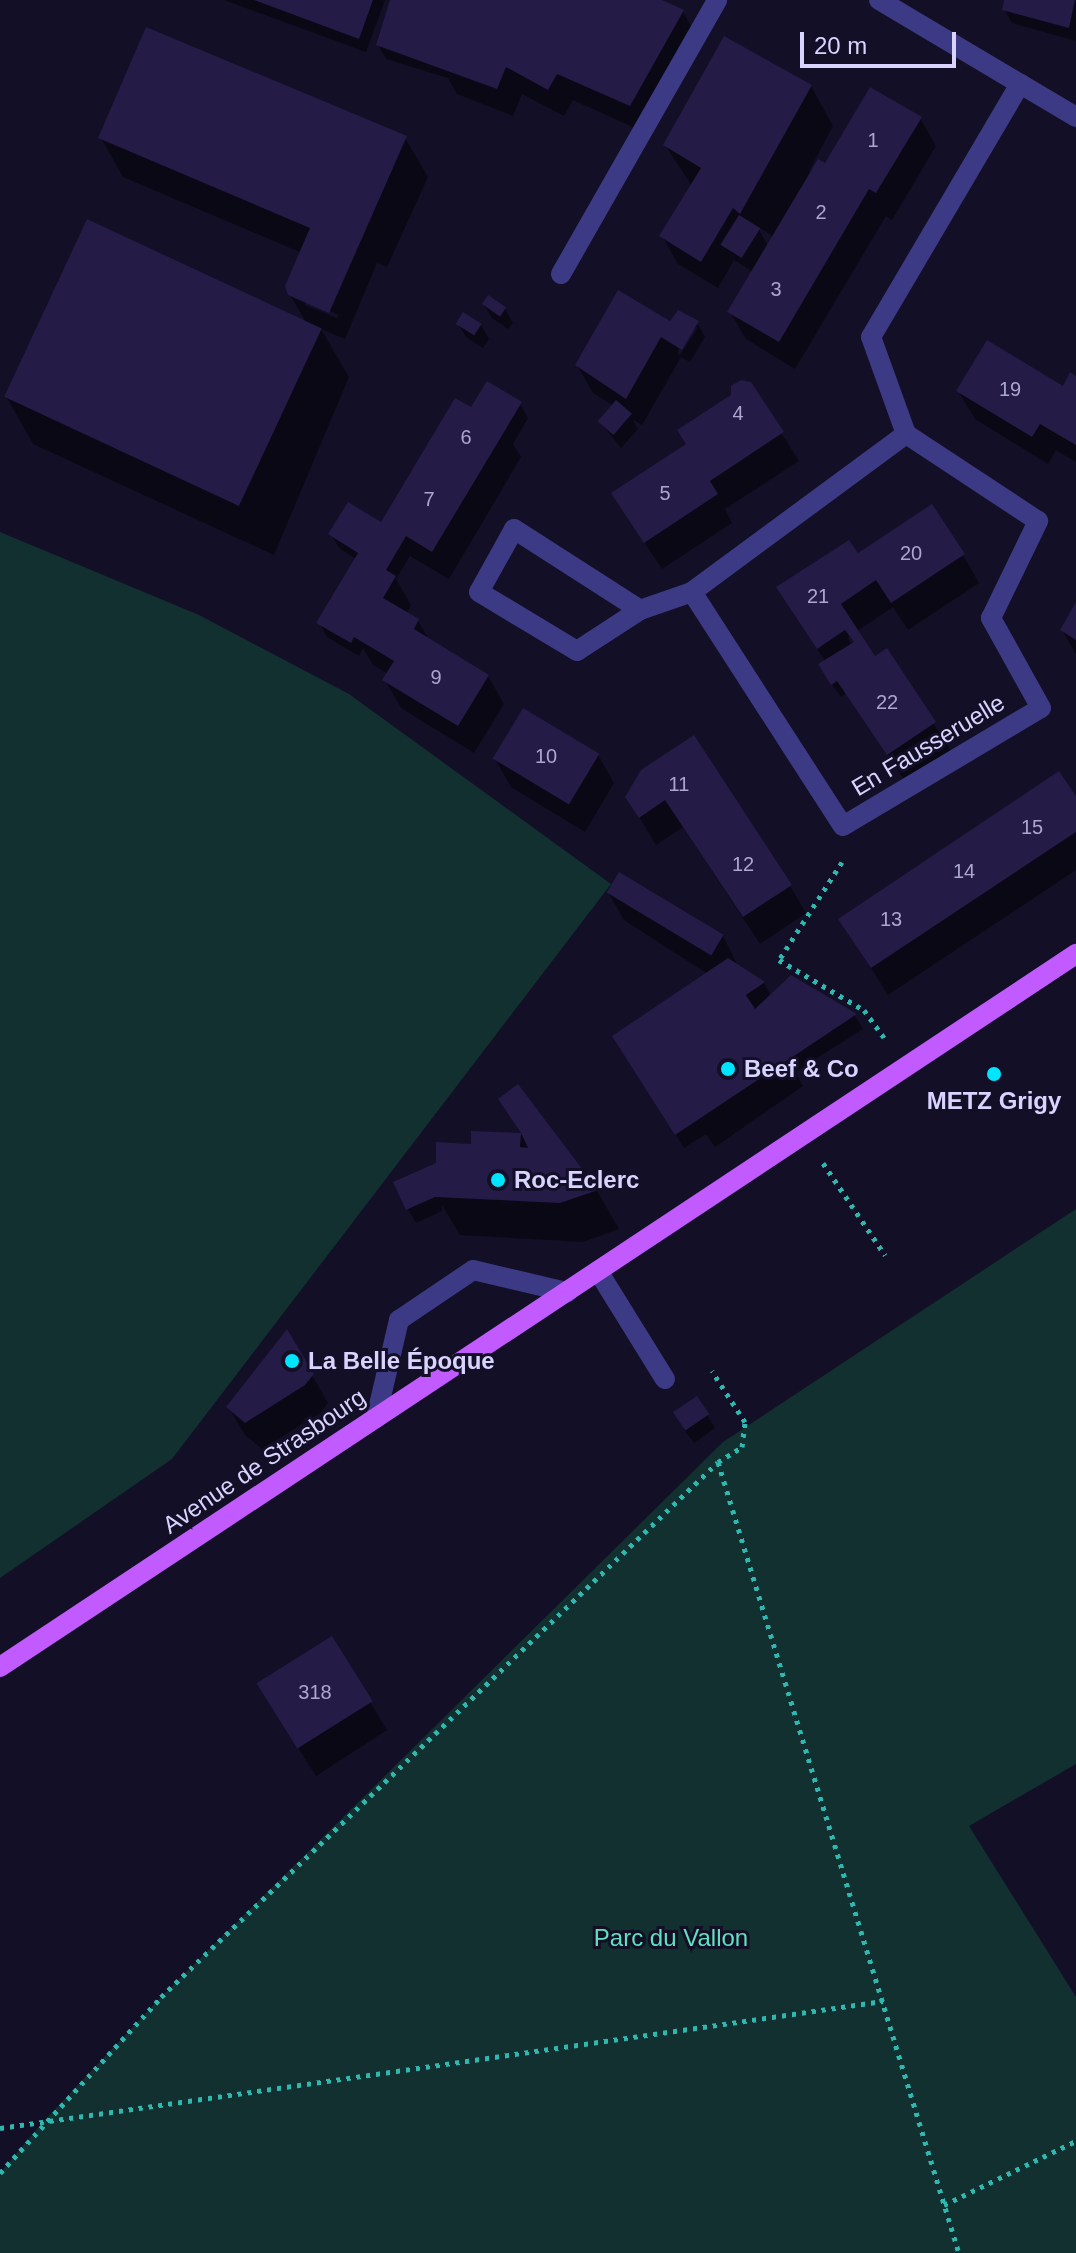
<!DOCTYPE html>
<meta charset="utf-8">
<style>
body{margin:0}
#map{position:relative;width:1076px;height:2253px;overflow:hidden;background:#130f26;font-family:Helvetica,sans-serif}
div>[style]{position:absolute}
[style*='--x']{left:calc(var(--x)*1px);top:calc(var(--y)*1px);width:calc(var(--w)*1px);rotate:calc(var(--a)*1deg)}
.green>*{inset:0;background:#12302f}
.shadow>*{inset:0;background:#0007}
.building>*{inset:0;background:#241b47;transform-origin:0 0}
.path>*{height:5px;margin-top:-2.5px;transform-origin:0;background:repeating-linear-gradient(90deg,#2fb8b0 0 4px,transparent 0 10px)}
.lane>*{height:20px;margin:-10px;padding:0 10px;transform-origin:10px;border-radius:10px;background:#3d3a85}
.street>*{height:20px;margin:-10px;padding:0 10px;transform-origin:10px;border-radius:10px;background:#3d3a85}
.primary>*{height:20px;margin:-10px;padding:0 10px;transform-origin:10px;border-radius:10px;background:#c25bff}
.dots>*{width:22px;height:22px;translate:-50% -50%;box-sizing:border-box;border:4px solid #130f26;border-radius:50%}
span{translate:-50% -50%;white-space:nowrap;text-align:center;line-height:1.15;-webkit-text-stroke:6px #130f26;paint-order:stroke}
.number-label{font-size:20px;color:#aca6d1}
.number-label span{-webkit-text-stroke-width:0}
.street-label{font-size:24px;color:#d9d4ff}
.poi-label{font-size:24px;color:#d9d4ff;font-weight:700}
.left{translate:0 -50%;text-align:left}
.park-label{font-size:24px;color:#5fe0c0}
.scale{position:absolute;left:800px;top:32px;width:156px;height:36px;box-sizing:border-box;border:4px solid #d9d4ff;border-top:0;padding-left:10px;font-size:24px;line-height:28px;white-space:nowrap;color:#d9d4ff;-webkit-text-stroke:6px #130f26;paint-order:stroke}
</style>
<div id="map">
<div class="green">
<div style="clip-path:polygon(0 532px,199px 615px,349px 694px,611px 884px,172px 1459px,0 1578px)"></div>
<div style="clip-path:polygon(1076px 1209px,1076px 1764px,969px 1826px,1076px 1997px,1076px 2253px,0 2253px,0 2173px,42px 2123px,161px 1997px,723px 1442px)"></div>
</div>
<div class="shadow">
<div style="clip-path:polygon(224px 0,385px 0,366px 52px)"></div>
<div style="clip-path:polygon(392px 0,657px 0,683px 12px,699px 40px,646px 133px,573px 100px,564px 116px,522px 94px,513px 116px,457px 94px,448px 78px,386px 59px,378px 45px)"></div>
<div style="clip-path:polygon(1007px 0,1076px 0,1076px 41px,1012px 23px,1004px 9px)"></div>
<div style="clip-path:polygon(evenodd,811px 86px,833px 126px,809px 171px,812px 173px,920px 118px,936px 146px,892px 220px,886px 216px,795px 369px,746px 339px,730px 312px,753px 272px,734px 260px,718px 288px,678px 264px,662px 236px,692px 186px,665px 145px,811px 86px,757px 226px,774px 237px,768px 246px,757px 226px)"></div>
<div style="clip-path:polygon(evenodd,101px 138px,405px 138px,428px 177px,387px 267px,377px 263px,345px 339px,321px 329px,349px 377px,274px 555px,33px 444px,6px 396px,306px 322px,290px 295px,302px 253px,123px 177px,101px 138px,305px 300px,339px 315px,337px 318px,305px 305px,305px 300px)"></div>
<div style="clip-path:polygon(484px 305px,505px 309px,513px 323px,508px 329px,492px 318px)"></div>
<div style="clip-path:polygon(458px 323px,481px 325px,489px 339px,483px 348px,466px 337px)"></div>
<div style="clip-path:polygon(evenodd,668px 323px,697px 323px,705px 337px,690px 362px,681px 357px,642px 425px,632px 419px,638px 429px,621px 448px,600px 422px,614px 406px,593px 393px,577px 365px,668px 323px,693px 327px,698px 327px,680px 355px,677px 353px,693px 327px)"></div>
<div style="clip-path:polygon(1076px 378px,1076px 462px,1056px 450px,1048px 464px,975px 419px,958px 391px,1064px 389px)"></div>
<div style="clip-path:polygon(750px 384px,799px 461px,725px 509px,732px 523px,662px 569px,630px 521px,688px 445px)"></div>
<div style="clip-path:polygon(520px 404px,528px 418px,513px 444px,521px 457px,449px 579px,410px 556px,396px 579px,411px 605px,406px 614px,418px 621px,429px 640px,488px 676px,504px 704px,474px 753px,401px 708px,385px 680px,388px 674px,373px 665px,363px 648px,359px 656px,327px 637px,319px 623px,356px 559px,339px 548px,331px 534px,382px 524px,477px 413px)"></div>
<div style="clip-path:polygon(evenodd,963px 555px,979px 583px,908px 630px,893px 607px,857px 631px,874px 659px,887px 651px,951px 751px,905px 781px,847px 693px,841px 697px,828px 679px,826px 662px,795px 616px,857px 556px,963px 555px,850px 635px,856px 643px,852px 645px,848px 638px,850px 635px)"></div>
<div style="clip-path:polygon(1076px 606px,1076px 654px,1062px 630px)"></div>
<div style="clip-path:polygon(598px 755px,614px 783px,585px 832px,511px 787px,495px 759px)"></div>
<div style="clip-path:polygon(643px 772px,790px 886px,806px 913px,760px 944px,683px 827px,656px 845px,627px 797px)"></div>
<div style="clip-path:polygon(1076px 800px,1076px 870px,888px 995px,840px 919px)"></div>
<div style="clip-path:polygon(608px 892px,723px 936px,738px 966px,764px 983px,771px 996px,791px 977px,855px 1016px,863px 1029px,795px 1072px,803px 1086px,715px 1147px,706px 1134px,684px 1148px,623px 1050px,708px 974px,624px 920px)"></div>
<div style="clip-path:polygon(517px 1087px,597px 1191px,619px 1229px,583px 1242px,460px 1235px,442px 1205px,442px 1211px,416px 1223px,408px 1209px,475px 1147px,473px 1133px,522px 1135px,501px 1099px)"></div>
<div style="clip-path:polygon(287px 1332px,328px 1403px,320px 1413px,262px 1449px,245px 1435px,229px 1408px)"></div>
<div style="clip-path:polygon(707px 1415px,715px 1428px,694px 1443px,683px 1428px)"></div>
<div style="clip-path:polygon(331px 1638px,387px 1730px,316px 1776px,275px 1712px)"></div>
</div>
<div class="building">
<div style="clip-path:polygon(254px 0,373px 0,359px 39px)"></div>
<div style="clip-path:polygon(390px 0,662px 0,684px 10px,630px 106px,557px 74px,548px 90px,506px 67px,497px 89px,376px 45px)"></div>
<div style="clip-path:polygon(1004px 0,1075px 0,1069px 28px,1002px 10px)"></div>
<div style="clip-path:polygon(146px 27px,407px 136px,329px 313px,288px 295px,285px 286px,310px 228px,98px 138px)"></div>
<div style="clip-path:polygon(724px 36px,812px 85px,740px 214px,733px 208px,701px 262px,659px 236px,701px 168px,663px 145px)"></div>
<div style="clip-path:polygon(870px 87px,922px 117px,876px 193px,869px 189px,779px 342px,727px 312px,818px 159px,825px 163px)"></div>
<div style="left:739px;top:215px;width:25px;height:35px;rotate:32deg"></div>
<div style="left:87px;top:219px;width:259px;height:196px;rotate:25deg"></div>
<div style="clip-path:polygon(618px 290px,670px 321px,678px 310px,699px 321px,682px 350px,661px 337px,626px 399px,575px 365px)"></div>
<div style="left:488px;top:295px;width:22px;height:11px;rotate:34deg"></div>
<div style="left:463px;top:312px;width:22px;height:14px;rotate:32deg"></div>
<div style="clip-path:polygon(987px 340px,1063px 386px,1070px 372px,1076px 376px,1076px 445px,1040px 424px,1032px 437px,956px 391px)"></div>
<div style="clip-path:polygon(741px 380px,751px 382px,784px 432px,710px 481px,718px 494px,644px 543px,611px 493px,686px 444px,677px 430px,731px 395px,731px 386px)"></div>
<div style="clip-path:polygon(487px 381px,522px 402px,432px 552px,406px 536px,386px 570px,396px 576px,383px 598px,419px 619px,414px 629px,489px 675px,458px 726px,382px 680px,394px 661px,354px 637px,351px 643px,316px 623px,358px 553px,328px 534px,348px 502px,381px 522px,455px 398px,471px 407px)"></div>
<div style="left:616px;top:400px;width:21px;height:28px;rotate:41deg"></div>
<div style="clip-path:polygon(932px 504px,965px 554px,891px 603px,876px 580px,841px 604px,875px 656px,887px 648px,936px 722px,887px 755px,837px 681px,831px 685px,818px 664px,854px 642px,845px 630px,817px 649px,776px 587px,849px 540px,858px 553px)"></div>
<div style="clip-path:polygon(1076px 602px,1076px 640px,1060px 630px)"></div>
<div style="left:523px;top:708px;width:89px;height:59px;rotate:31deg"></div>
<div style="clip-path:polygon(694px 735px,792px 885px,743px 917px,665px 800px,639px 818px,625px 797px,641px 770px)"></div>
<div style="clip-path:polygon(1059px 771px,1076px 796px,1076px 832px,871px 968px,838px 919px)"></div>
<div style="left:619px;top:872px;width:122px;height:24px;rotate:31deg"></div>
<div style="clip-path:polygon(728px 958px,765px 982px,746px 995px,755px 1009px,791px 975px,857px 1014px,675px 1135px,612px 1036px)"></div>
<div style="clip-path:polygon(518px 1084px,598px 1190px,560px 1203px,435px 1197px,406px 1210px,393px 1182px,436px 1163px,436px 1142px,471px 1144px,471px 1131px,521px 1133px,520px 1147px,528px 1148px,521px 1133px,498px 1099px)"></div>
<div style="clip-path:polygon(287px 1329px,314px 1374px,305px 1385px,245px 1423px,226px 1407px)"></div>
<div style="left:697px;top:1396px;width:22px;height:29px;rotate:56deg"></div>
<div style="left:332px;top:1636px;width:77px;height:89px;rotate:58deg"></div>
</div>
<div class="path">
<div style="--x:842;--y:862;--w:117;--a:122.7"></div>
<div style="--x:779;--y:960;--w:99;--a:30.5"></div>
<div style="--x:864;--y:1010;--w:36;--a:54"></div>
<div style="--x:823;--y:1163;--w:111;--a:56"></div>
<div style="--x:718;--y:1462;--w:827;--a:73.06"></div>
<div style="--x:0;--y:2128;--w:892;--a:-8.18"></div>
<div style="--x:0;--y:2173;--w:239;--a:-47.5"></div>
<div style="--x:161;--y:1997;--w:772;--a:-43.85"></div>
<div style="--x:718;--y:1462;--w:28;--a:-32"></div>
<div style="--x:742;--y:1447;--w:25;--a:-83"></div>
<div style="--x:745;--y:1422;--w:61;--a:-122.9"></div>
<div style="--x:944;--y:2205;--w:147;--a:-25.9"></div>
</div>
<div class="lane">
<div style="--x:561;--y:274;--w:315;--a:-60.3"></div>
<div style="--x:598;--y:1271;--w:127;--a:58.2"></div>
<div style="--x:376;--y:1418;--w:101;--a:-76.8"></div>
<div style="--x:399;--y:1320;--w:89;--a:-34"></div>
<div style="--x:473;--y:1270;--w:97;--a:13.2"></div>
</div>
<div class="street">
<div style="--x:879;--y:0;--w:229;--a:30.7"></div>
<div style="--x:906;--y:434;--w:266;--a:143.6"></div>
<div style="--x:692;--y:592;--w:278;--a:57.2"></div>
<div style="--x:843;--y:826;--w:230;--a:-30.8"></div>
<div style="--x:1041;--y:708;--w:103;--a:-119.1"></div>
<div style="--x:991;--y:618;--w:108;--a:-64.1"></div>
<div style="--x:1038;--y:521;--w:158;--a:-146.6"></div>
<div style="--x:906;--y:434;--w:103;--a:-109.8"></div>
<div style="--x:871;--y:337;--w:294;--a:-59.5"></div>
<div style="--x:640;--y:610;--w:75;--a:146.9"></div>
<div style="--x:577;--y:651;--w:114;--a:-149"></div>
<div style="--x:479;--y:592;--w:72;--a:-60.9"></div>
<div style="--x:514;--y:529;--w:150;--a:32.7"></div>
<div style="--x:640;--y:610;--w:55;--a:-19.1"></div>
</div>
<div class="primary">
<div style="--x:0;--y:1667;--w:1291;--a:-33.53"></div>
</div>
<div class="dots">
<div style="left:728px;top:1069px;background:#00e5ff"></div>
<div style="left:994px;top:1074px;background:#00e5ff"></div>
<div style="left:498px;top:1180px;background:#00e5ff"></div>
<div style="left:292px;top:1361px;background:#00e5ff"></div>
</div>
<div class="number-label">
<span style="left:873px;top:140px">1</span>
<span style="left:821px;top:212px">2</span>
<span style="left:776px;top:289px">3</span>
<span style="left:1010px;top:389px">19</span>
<span style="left:738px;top:413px">4</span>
<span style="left:466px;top:437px">6</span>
<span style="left:665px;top:493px">5</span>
<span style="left:429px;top:499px">7</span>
<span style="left:911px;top:553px">20</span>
<span style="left:818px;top:596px">21</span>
<span style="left:436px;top:677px">9</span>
<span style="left:887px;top:702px">22</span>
<span style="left:546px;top:756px">10</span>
<span style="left:679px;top:784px">11</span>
<span style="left:1032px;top:827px">15</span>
<span style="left:743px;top:864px">12</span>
<span style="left:964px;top:871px">14</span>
<span style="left:891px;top:919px">13</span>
<span style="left:315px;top:1692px">318</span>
</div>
<div class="street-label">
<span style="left:928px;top:745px;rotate:-31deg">En Fausseruelle</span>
<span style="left:264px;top:1461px;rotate:-34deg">Avenue de Strasbourg</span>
</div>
<div class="poi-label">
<span class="left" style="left:744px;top:1069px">Beef &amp; Co</span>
<span style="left:994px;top:1101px">METZ Grigy</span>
<span class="left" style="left:514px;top:1180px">Roc-Eclerc</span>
<span class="left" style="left:308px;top:1361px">La Belle Époque</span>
</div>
<div class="park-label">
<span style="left:671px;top:1938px">Parc du Vallon</span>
</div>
<div class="scale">20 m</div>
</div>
